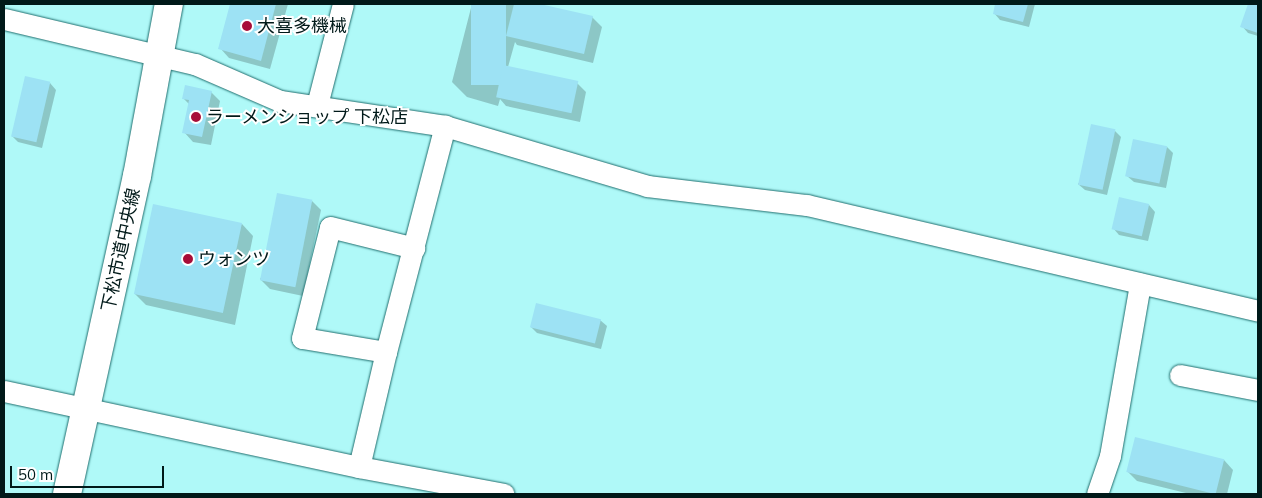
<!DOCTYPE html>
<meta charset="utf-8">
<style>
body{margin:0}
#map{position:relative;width:1262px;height:498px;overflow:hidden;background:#aff9f8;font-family:Mulish,"Noto Sans JP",sans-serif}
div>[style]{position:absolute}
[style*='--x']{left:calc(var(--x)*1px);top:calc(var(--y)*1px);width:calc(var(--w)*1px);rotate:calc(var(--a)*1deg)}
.shadow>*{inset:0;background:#0003}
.building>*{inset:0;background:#9de2f4;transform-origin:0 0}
.roads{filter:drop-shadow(0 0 1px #206e6e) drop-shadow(0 0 1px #206e6e)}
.street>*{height:21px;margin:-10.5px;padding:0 10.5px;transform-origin:10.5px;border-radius:10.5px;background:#fff}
.secondary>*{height:28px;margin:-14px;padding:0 14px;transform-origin:14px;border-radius:14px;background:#fff}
.dots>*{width:14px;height:14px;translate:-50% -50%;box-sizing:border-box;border:2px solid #fff;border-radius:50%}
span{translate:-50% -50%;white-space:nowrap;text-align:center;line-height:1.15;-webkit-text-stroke:4px #fff;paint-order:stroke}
.poi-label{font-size:18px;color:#001919}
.left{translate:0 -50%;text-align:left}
.street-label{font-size:18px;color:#001919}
.frame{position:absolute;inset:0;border:5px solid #001919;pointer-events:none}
.scale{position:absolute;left:10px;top:466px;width:154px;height:22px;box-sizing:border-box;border:2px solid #001919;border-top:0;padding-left:6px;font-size:15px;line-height:18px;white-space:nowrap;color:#001919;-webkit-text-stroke:4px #fff;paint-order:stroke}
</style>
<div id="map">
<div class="shadow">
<div style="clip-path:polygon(231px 4px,288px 4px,270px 69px,229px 58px,220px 48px)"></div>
<div style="clip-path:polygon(472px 4px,535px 4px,592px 17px,602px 27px,593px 63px,517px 45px,515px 42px,508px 67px,577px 83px,586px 92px,580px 122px,506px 106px,500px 99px,498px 106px,467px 97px,452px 82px)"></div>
<div style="clip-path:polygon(997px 4px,1035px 4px,1029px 27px,1000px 20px,994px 13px)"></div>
<div style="clip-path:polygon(1249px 4px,1258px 4px,1258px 36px,1248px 33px,1242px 26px)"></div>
<div style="clip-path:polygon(50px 83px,56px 90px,42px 148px,18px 142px,12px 136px)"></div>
<div style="clip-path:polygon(211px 92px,220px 101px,211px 145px,193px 142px,184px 132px,190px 105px,183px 98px)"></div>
<div style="clip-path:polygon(1114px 130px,1121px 137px,1107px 195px,1085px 190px,1078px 184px)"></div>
<div style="clip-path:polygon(1167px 147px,1173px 153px,1166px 188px,1134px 182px,1127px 176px)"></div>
<div style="clip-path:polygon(312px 201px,321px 210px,303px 296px,270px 289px,260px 279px)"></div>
<div style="clip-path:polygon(1149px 205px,1155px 212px,1148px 241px,1119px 235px,1113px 228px)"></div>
<div style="clip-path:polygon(242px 224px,253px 236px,235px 325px,146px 305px,135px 294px)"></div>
<div style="clip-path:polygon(600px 320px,607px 326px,601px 349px,537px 333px,531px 327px)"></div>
<div style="clip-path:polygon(1224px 460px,1233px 470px,1227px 494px,1190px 494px,1137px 481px,1128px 472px)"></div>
</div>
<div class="building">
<div style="clip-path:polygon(230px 4px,276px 4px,261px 61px,218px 49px)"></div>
<div style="left:471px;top:4px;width:35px;height:81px"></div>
<div style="clip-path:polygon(514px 4px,540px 4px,593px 16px,584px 54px,506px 36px)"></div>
<div style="clip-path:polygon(995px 4px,1028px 4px,1023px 22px,993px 14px)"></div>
<div style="clip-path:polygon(1248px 4px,1258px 4px,1258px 33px,1240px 27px)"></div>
<div style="left:503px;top:65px;width:77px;height:33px;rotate:12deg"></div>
<div style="left:25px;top:76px;width:26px;height:62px;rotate:13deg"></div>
<div style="clip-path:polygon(185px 85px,212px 91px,202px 137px,182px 133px,189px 100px,182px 99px)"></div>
<div style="left:1091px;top:124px;width:25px;height:62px;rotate:12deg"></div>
<div style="left:1133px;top:139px;width:35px;height:38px;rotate:12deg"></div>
<div style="left:277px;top:193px;width:36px;height:89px;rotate:11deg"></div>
<div style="left:1119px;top:197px;width:31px;height:33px;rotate:13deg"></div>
<div style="left:153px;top:204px;width:91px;height:92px;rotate:12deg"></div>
<div style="left:536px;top:303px;width:67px;height:25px;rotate:14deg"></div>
<div style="left:1135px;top:437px;width:92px;height:36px;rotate:14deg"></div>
</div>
<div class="roads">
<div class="street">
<div style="--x:4;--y:19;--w:196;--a:13.3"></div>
<div style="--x:195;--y:64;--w:93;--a:23.5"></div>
<div style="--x:280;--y:101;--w:167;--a:8.6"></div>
<div style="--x:445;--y:126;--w:211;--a:16.5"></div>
<div style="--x:647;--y:186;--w:161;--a:6.8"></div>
<div style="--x:807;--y:205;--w:463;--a:13.2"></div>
<div style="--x:317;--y:105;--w:104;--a:-75.6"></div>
<div style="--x:386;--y:352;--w:85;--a:-170.5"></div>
<div style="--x:302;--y:338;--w:114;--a:-75.8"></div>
<div style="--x:330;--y:227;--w:87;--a:14"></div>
<div style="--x:1180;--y:375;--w:79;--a:10.9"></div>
<div style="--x:4;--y:391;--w:363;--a:12.1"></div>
<div style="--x:359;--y:467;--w:147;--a:10.5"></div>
<div style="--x:359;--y:467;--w:118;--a:-76.8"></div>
<div style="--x:386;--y:352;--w:234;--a:-75.4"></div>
<div style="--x:1097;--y:494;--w:40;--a:-71.1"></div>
<div style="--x:1110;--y:456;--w:175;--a:-80.1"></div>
</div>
<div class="secondary">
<div style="--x:67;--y:494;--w:326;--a:-77.6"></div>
<div style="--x:137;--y:176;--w:175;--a:-79.5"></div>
</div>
</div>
<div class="dots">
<div style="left:247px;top:26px;background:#a70d38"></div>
<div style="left:196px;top:117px;background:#a70d38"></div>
<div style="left:188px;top:259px;background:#a70d38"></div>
</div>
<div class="poi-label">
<span class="left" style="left:257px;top:26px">大喜多機械</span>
<span class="left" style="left:206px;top:117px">ラーメンショップ 下松店</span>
<span class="left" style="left:198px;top:259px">ウォンツ</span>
</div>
<div class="street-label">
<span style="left:121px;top:250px;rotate:-78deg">下松市道中央線</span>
</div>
<div class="frame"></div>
<div class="scale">50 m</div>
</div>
